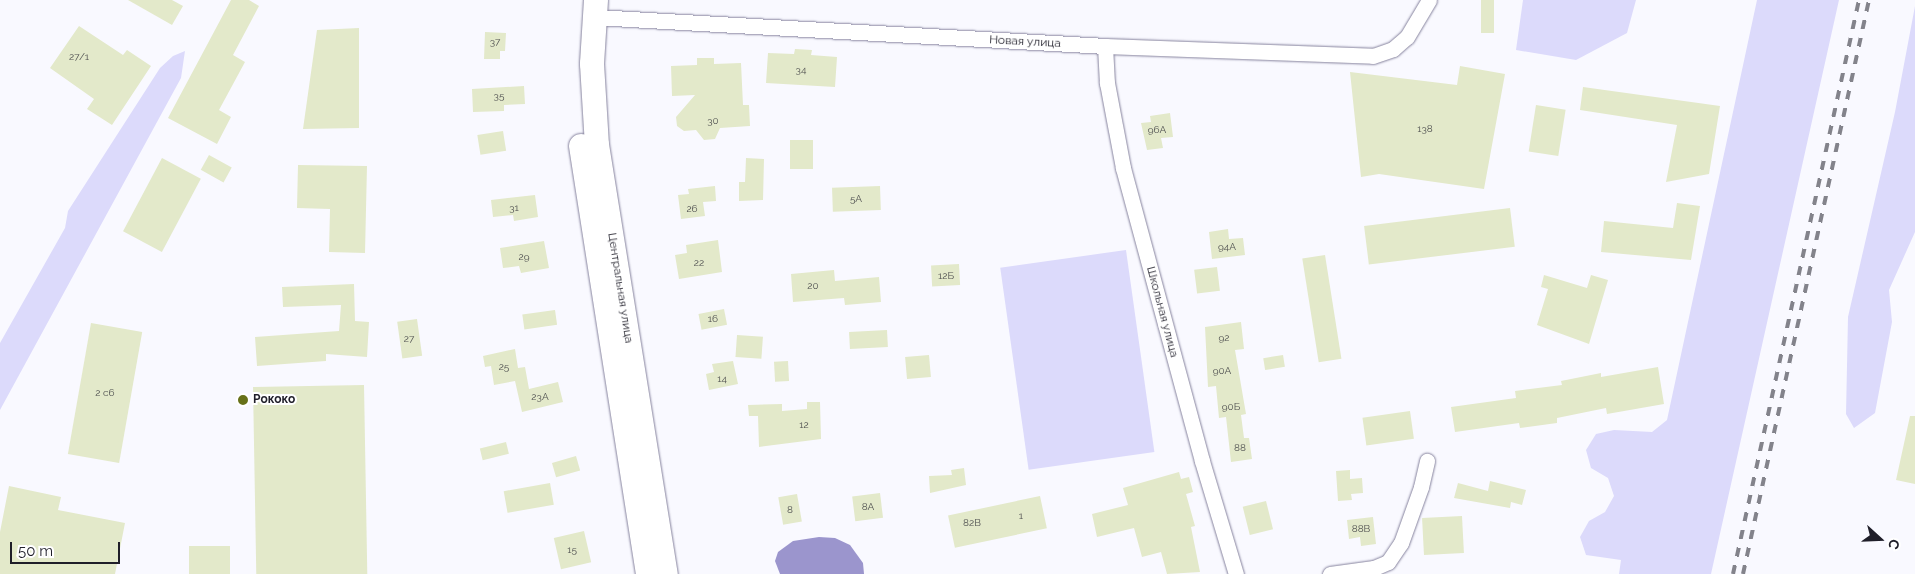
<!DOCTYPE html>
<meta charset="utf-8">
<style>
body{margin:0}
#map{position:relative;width:1915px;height:574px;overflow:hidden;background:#f9f9ff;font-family:Raleway,sans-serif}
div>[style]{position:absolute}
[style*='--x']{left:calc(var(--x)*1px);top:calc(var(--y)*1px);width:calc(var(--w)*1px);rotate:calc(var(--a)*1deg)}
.green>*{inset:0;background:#dcdafb;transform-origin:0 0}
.water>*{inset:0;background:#9b95cd}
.building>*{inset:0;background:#e3e9ca;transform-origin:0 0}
.roads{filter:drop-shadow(0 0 1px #86839e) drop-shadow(0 0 1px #86839e)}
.minor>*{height:15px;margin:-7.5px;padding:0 7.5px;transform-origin:7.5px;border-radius:7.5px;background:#fff}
.primary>*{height:24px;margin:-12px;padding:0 12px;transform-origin:12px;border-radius:12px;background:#fff}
.rail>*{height:4px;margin-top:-2px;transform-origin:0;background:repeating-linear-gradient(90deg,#83838b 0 9px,transparent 0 18px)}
.dots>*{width:14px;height:14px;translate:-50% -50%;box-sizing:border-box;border:2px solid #fff;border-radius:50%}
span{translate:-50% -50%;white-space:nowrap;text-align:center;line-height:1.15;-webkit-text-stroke:4px #fff;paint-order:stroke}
.number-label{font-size:10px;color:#505151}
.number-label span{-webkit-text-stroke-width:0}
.street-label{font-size:12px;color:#1f1e29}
.poi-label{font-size:12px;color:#1f1e29;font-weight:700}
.left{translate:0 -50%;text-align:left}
.north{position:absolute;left:1855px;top:514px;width:50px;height:50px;-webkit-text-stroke:4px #fff;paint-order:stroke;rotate:110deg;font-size:14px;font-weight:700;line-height:20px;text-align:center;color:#1f1e29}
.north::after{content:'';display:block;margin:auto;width:18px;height:22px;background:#1f1e29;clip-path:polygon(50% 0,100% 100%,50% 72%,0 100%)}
.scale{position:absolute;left:10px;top:542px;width:110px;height:22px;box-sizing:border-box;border:2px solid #1f1e29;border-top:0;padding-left:6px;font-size:15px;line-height:18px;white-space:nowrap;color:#1f1e29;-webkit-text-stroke:4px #fff;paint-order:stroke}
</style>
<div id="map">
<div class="green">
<div style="clip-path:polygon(1523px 0,1636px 0,1627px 33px,1576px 60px,1516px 50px)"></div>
<div style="clip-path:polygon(1757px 0,1839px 0,1711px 574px,1619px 574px,1621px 560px,1586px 555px,1580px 537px,1589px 521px,1605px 512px,1614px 496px,1608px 478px,1591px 468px,1586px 450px,1596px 434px,1614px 430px,1652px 432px,1667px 420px)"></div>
<div style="clip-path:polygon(1915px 6px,1915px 232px,1889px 290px,1892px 322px,1875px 413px,1854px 428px,1846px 414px,1848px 317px,1895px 112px)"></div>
<div style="clip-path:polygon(185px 51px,181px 78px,0 410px,0 343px,65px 228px,68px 211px,160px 68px,173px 56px)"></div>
<div style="left:1126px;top:250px;width:204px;height:127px;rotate:82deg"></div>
</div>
<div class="water">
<div style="clip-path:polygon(819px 537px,835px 538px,850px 545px,863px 563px,864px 574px,780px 574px,775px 561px,778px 552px,793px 541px)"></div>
</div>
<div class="building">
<div style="clip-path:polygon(128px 0,172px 0,183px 6px,172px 25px)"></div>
<div style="clip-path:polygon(231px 0,249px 0,259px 6px,233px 55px,245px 62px,219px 110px,231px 117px,217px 144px,168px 118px)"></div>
<div style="left:1481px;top:0;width:13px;height:33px"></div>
<div style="clip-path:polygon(79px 26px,123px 55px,127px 50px,151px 66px,112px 125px,87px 109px,94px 99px,50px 68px)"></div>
<div style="clip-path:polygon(359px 28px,359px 128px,303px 129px,317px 30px)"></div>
<div style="clip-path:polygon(485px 32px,506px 33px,505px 51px,500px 51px,500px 59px,484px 59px)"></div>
<div style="clip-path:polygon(795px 49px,812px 50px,811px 55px,837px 57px,835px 87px,766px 83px,768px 53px,794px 54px)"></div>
<div style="clip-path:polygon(697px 58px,714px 58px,714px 64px,741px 63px,743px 105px,749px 105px,750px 126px,720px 128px,715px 139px,704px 140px,696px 130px,684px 131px,677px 126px,676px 117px,695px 95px,672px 96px,671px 66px,697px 65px)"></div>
<div style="clip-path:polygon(1460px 66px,1505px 74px,1484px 189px,1379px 174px,1361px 177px,1350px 72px,1457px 85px)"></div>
<div style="clip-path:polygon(524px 86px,525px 104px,504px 105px,504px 111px,473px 112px,472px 89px)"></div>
<div style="clip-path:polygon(1583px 87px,1720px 106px,1709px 174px,1666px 182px,1677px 125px,1580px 110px)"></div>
<div style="left:1536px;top:105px;width:30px;height:47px;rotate:9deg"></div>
<div style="clip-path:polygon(1170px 113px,1173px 137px,1161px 138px,1163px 148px,1147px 150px,1141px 123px,1151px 122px,1150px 116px)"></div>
<div style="left:503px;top:131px;width:20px;height:26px;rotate:81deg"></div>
<div style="left:790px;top:140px;width:23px;height:29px"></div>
<div style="left:209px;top:155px;width:26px;height:17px;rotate:29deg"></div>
<div style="left:162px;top:158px;width:44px;height:83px;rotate:28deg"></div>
<div style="clip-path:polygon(746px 158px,764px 159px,763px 200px,739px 201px,739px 182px,745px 182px)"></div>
<div style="clip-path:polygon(298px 165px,367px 166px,365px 253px,329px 252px,330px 209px,297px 208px)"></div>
<div style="clip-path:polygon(715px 186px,716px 201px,703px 202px,705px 216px,681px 219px,678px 195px,689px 194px,688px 189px)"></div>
<div style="left:880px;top:186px;width:24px;height:48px;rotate:88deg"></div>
<div style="clip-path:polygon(535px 195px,538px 217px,514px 221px,513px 215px,493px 217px,491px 200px)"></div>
<div style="clip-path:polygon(1677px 203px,1700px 206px,1691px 260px,1601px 252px,1604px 221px,1673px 228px)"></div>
<div style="left:1510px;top:208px;width:39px;height:147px;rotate:83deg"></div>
<div style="clip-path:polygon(1228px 229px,1229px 239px,1243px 238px,1245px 255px,1212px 259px,1209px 232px)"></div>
<div style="clip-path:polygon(718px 240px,722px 272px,679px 279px,675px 255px,687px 253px,686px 245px)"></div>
<div style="clip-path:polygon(544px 241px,549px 268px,521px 273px,519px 266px,503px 268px,500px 248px)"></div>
<div style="left:1325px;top:255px;width:105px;height:23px;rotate:81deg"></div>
<div style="left:959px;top:264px;width:21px;height:28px;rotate:87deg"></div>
<div style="left:1217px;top:267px;width:24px;height:23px;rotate:83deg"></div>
<div style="clip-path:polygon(834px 270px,835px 281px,879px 277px,881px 302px,845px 305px,844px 298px,793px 302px,791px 274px)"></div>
<div style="clip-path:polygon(1544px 275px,1587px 288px,1591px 275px,1608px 280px,1589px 344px,1537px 325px,1548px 289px,1541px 287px)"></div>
<div style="clip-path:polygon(354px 284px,355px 321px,369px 322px,367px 357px,326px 354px,326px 361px,257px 366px,255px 337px,339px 331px,341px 305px,283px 307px,282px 287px)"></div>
<div style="left:724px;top:309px;width:16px;height:26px;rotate:79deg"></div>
<div style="left:555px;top:310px;width:15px;height:33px;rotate:82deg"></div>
<div style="left:417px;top:319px;width:37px;height:20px;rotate:82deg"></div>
<div style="clip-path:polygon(1241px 322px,1244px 349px,1235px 350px,1246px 414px,1241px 415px,1244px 438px,1249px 438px,1252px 459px,1231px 462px,1226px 417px,1219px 418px,1216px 386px,1208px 387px,1205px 327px)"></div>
<div style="left:91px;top:323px;width:52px;height:133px;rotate:10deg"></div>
<div style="left:887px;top:330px;width:17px;height:38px;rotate:87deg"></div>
<div style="left:737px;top:335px;width:26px;height:22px;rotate:4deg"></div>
<div style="clip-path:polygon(515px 349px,518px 368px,525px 367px,529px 389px,558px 382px,563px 402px,522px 412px,515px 381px,494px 385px,491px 366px,485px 367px,483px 356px)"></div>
<div style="left:929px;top:355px;width:22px;height:24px;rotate:85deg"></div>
<div style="left:1283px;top:355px;width:12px;height:20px;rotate:81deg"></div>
<div style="clip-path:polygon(733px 361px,738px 384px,709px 390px,706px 374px,714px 372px,712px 364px)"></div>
<div style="left:788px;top:361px;width:20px;height:14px;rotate:87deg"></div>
<div style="clip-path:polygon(1658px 367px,1664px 404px,1607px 414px,1606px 408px,1557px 418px,1557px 423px,1520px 428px,1519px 423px,1455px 432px,1451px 407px,1516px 398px,1515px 391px,1562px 385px,1561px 381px,1601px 373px,1601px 377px)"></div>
<div style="left:364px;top:385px;width:189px;height:111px;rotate:89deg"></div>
<div style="clip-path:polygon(807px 402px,820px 402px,821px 439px,759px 447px,758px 416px,749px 416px,748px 405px,782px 404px,782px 411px,807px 409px)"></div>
<div style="left:1410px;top:411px;width:28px;height:48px;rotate:82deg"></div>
<div style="clip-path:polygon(1910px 416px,1915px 416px,1915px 484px,1896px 480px)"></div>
<div style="left:506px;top:442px;width:12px;height:27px;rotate:76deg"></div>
<div style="left:576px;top:456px;width:15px;height:25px;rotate:74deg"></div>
<div style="clip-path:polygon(964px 468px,966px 485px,930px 493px,929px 476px,952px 475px,951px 470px)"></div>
<div style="clip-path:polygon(1350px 470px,1350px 479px,1362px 478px,1363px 493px,1351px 494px,1352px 500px,1338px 501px,1336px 471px)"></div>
<div style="clip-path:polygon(1179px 472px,1181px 479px,1189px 477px,1193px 492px,1186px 494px,1195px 526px,1191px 527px,1200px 572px,1167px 574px,1161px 552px,1142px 557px,1134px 528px,1097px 537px,1092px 514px,1128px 505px,1123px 488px)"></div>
<div style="clip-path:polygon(1490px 481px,1526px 490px,1522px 505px,1511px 502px,1510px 508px,1454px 498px,1458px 483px,1488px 491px)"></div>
<div style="left:550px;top:483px;width:22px;height:47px;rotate:80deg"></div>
<div style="clip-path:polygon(9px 486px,61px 497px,58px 510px,125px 523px,115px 574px,0 574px,0 532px)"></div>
<div style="left:880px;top:493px;width:25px;height:28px;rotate:83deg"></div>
<div style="left:797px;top:494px;width:28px;height:19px;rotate:80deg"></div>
<div style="left:1040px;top:496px;width:33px;height:94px;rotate:78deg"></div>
<div style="left:1266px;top:501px;width:29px;height:24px;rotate:76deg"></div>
<div style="left:1462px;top:516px;width:37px;height:40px;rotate:87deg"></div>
<div style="clip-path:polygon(1373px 517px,1376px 544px,1361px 546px,1360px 537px,1349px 539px,1347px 520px)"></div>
<div style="left:584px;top:531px;width:32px;height:31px;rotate:77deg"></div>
<div style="left:230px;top:546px;width:28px;height:41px;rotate:90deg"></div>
</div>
<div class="roads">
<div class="minor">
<div style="--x:595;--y:17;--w:511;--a:3.25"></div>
<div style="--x:1105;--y:46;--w:268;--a:2.1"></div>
<div style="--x:1373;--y:56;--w:21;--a:-19"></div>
<div style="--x:1393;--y:49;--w:18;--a:-41"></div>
<div style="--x:1407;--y:37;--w:43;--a:-59.3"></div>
<div style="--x:1105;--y:46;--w:37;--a:87"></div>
<div style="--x:1107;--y:83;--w:86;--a:79.3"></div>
<div style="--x:1123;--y:168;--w:303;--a:74.9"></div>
<div style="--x:1202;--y:461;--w:118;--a:73.3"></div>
<div style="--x:1330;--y:574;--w:44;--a:-7.8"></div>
<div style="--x:1374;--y:568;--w:15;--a:-23"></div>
<div style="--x:1388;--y:562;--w:23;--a:-56"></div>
<div style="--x:1401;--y:543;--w:59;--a:-70.3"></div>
<div style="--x:1421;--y:487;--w:27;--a:-77"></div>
</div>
<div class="primary">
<div style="--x:596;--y:0;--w:64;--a:93.6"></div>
<div style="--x:592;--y:64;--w:81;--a:86.5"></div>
<div style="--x:597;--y:145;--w:435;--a:80.9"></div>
<div style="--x:581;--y:146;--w:433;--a:81.1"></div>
</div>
</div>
<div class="rail">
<div style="--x:1733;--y:574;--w:588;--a:-77.62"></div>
<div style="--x:1743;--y:574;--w:588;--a:-77.62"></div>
</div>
<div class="dots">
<div style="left:243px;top:400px;background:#677119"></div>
</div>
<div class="number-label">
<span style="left:495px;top:42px">37</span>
<span style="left:79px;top:57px">27/1</span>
<span style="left:801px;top:70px">34</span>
<span style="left:499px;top:96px">35</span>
<span style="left:713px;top:121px">30</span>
<span style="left:1425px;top:129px">138</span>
<span style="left:1157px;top:130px">96А</span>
<span style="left:856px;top:199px">5А</span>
<span style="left:514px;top:208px">31</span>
<span style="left:692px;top:209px">26</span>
<span style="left:1227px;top:247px">94А</span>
<span style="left:524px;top:257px">29</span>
<span style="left:699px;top:263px">22</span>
<span style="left:946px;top:276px">12Б</span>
<span style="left:813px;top:286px">20</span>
<span style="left:713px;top:319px">16</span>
<span style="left:1224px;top:338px">92</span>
<span style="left:409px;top:339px">27</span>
<span style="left:504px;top:367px">25</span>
<span style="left:1222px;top:371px">90А</span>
<span style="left:722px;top:379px">14</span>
<span style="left:105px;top:393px">2 с6</span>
<span style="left:540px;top:397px">23А</span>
<span style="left:1231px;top:407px">90Б</span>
<span style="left:804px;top:425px">12</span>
<span style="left:1240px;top:448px">88</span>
<span style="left:868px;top:507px">8А</span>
<span style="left:790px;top:510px">8</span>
<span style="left:1021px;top:516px">1</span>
<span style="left:972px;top:523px">82В</span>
<span style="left:1361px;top:529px">88В</span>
<span style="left:572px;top:550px">15</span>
</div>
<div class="street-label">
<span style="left:1025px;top:42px;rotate:3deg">Новая улица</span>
<span style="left:620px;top:288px;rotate:81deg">Центральная улица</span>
<span style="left:1162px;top:312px;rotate:75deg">Школьная улица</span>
</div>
<div class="poi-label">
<span class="left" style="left:253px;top:400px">Рококо</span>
</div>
<div class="north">С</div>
<div class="scale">50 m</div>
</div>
